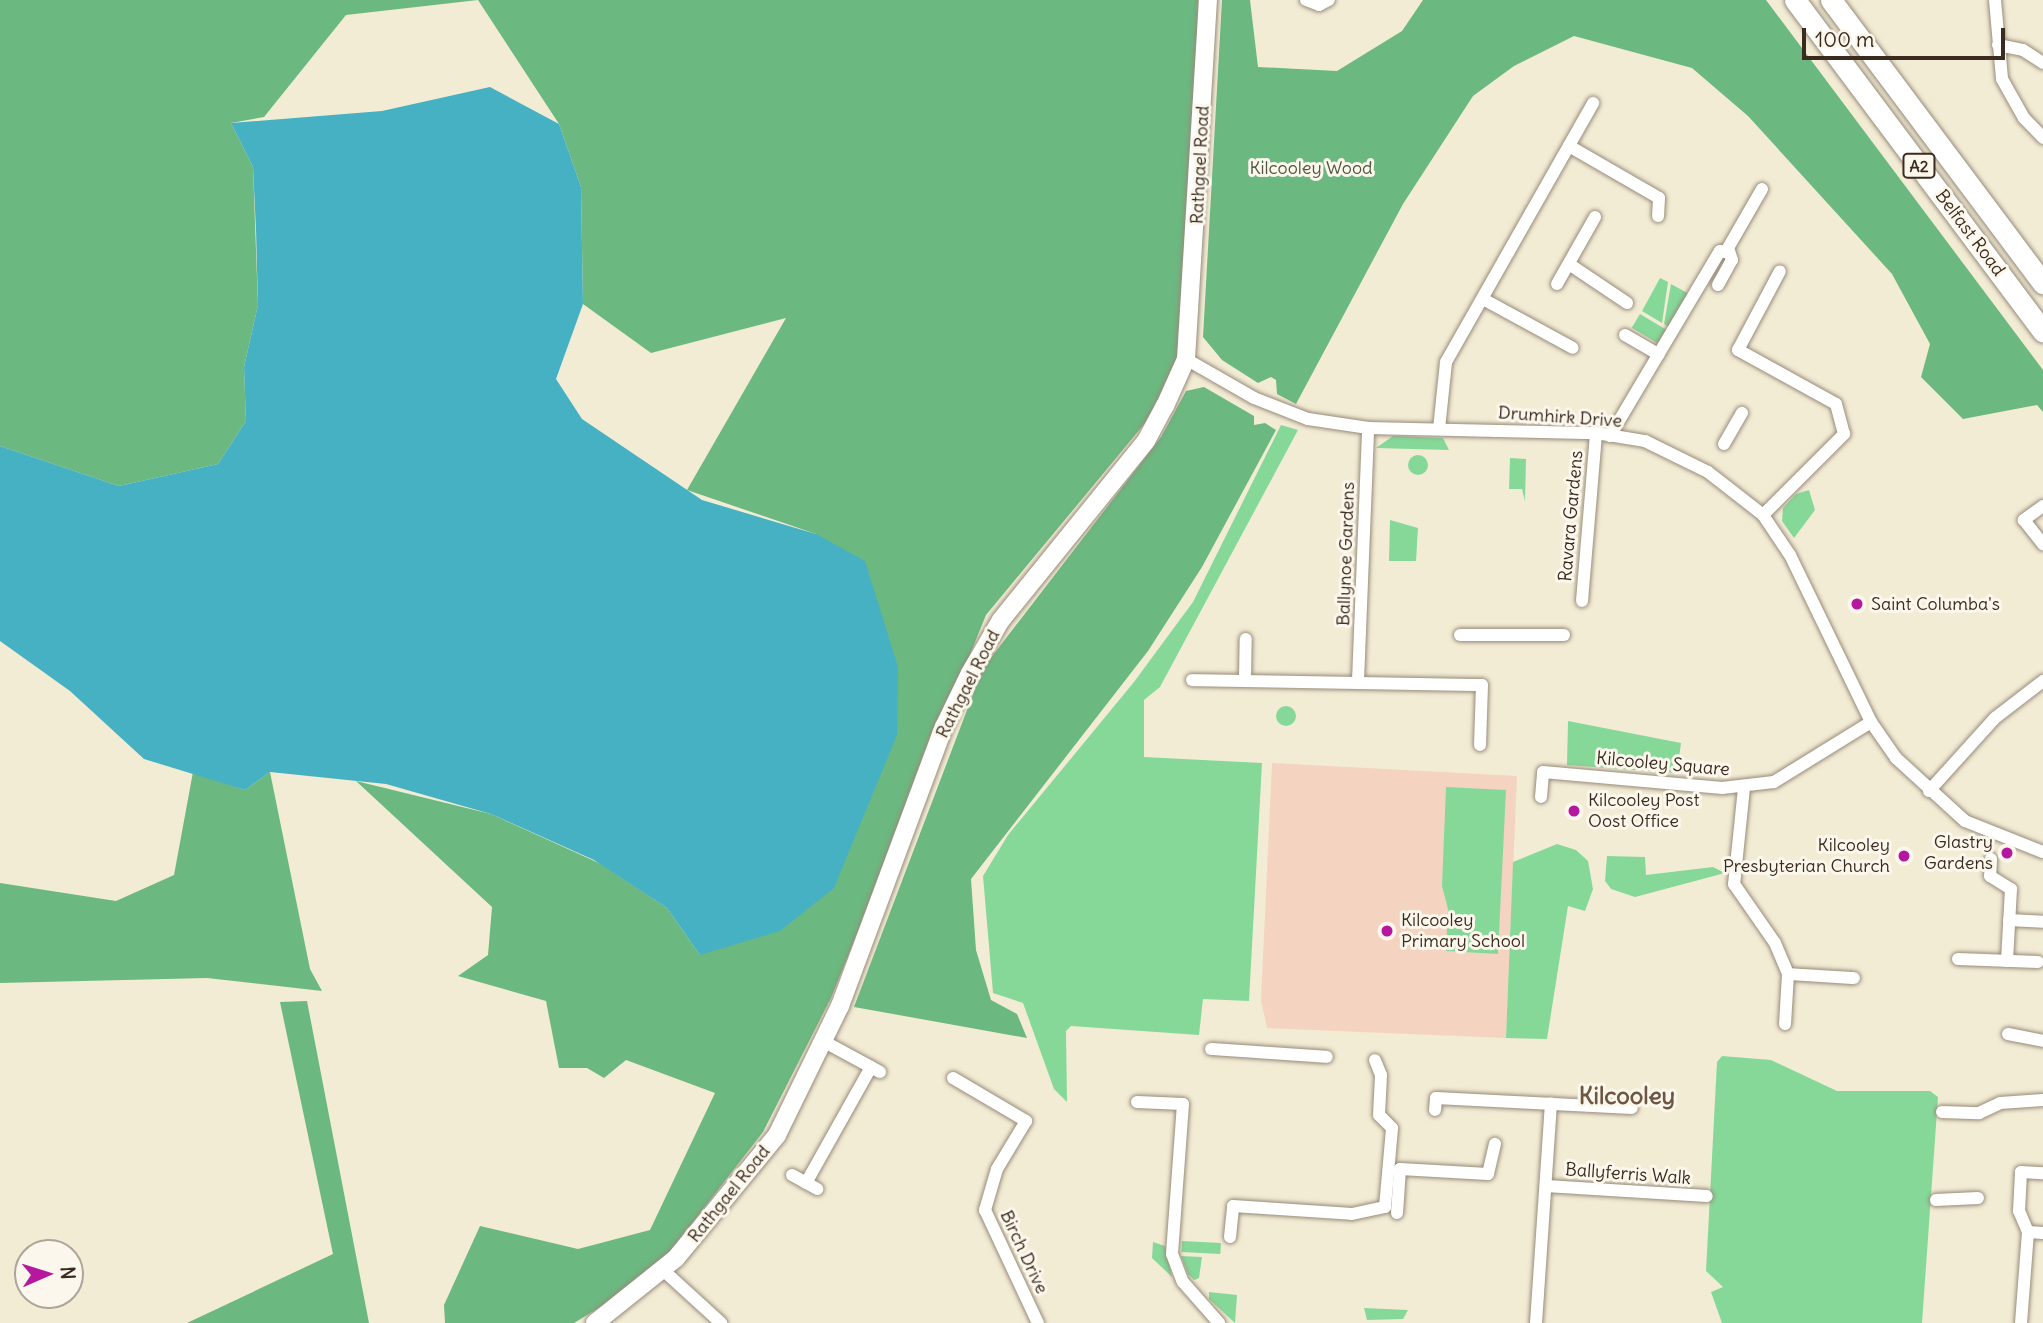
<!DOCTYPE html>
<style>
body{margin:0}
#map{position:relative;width:2043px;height:1323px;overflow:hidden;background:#f3ecd5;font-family:Delius,sans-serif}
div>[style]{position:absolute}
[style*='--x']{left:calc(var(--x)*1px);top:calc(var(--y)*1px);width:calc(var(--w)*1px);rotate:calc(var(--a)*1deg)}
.built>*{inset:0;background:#f4d3c1}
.green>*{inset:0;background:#86d899;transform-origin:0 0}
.round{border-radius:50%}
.forest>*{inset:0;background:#6cb881}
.water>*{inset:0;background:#45b1c2}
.roads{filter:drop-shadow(0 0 2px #978b7a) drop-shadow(0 0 2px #978b7a)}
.street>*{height:12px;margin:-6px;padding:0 6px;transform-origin:6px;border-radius:6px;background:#fff}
.secondary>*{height:18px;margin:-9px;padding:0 9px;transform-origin:9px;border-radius:9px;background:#fff}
.highway>*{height:21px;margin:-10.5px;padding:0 10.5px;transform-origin:10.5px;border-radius:10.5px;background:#fff}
.dots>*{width:19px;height:19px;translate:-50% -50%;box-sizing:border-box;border:4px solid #fbf7ec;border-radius:50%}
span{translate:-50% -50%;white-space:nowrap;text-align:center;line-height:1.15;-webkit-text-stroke:6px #fbf7ec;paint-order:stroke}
.shield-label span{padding:2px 5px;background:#fbf7ec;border:2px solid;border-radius:5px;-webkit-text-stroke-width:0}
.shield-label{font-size:16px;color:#3b2a1e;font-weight:700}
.street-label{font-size:18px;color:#3b2a1e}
.park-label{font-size:18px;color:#4e563d}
.poi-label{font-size:18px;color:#3b2a1e}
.left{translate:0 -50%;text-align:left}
.right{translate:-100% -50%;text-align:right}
.district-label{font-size:24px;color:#6e5643;font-weight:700}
.north{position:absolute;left:14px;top:1239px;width:70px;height:70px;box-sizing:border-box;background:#fbf7ec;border:2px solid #aea59a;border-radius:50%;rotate:87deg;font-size:19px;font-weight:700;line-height:28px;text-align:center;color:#3b2a1e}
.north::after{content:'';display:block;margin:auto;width:24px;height:32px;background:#b5179e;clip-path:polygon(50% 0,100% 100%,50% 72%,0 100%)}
.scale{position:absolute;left:1802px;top:28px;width:203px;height:32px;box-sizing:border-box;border:4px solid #3b2a1e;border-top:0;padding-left:9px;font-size:21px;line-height:24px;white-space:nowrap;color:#3b2a1e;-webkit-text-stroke:5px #fbf7ec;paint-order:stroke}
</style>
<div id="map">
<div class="built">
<div style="clip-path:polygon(1272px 763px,1517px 776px,1506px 1038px,1267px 1028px,1261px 1000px)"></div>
</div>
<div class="green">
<div style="clip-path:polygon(1660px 278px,1668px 282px,1662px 323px,1642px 311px)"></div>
<div style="clip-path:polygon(1671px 284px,1691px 295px,1672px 329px,1664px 324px)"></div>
<div style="left:1640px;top:314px;width:35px;height:16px;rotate:31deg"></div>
<div style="clip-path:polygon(1281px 425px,1298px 430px,1160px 687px,1144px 700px,1144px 757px,1262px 763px,1249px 1001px,1203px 999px,1199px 1035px,1071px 1026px,1066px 1031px,1067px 1102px,1054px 1089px,1023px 1003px,993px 993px,983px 876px,1008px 835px,1134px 682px,1193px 602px)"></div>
<div style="clip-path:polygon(1393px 436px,1443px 438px,1449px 450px,1376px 448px)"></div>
<div class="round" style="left:1408px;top:455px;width:20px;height:20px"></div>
<div style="clip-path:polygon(1510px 458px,1526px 459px,1525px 501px,1522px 489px,1509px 489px)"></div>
<div style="clip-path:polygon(1809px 490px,1815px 510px,1794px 538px,1782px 521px,1783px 508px,1796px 494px)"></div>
<div style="clip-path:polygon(1390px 520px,1418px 528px,1416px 561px,1389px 561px)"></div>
<div class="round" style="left:1276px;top:706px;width:20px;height:20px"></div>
<div style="clip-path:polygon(1568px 721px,1681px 743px,1677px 773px,1567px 765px)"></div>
<div style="clip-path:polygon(1446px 787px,1506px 790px,1498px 954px,1446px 951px,1448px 909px,1442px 886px)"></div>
<div style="clip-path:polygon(1557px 844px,1576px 850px,1588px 861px,1593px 889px,1585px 911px,1568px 906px,1547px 1039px,1506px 1038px,1513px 862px)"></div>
<div style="clip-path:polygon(1607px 856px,1645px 857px,1646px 875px,1713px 867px,1725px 873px,1635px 897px,1611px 889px,1605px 881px)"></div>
<div style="clip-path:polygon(1722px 1056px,1771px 1060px,1837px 1091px,1930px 1091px,1938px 1097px,1922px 1323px,1722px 1323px,1711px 1292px,1723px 1287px,1706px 1271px,1717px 1062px)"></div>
<div style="left:1182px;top:1241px;width:39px;height:11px;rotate:3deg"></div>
<div style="clip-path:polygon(1153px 1242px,1165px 1246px,1172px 1277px,1152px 1258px)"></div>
<div style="clip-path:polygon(1181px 1256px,1202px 1257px,1199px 1278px,1194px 1280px,1188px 1274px)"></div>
<div style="clip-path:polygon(1209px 1292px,1237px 1295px,1235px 1323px,1209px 1299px)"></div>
<div style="clip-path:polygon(1364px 1308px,1408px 1310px,1403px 1319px,1367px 1320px)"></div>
</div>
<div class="forest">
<div style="clip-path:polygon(0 0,1198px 0,1193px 215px,1181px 353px,1155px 411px,986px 615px,831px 998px,763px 1132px,651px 1276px,574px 1323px,445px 1323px,444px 1305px,480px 1226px,578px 1249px,650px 1230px,715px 1093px,626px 1060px,604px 1078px,587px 1068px,559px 1068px,546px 1001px,458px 976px,488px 955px,492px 907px,356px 781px,491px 814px,601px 864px,667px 908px,700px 955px,816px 534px,687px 490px,786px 318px,651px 353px,583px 304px,581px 187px,559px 124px,478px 0,346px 15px,264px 117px,231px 123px,253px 167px,258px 305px,244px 367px,246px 421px,218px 464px,119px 486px,0 446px)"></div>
<div style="clip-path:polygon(1222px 0,1250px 0,1258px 67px,1337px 71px,1402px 31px,1423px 0,1766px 0,2043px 370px,2043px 412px,2037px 405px,1963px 419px,1921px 377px,1930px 344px,1892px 274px,1748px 116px,1692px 68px,1574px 36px,1514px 66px,1473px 96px,1403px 204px,1296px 404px,1277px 394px,1276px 380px,1271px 377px,1258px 383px,1222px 360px,1203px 337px)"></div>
<div style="clip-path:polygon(1204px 387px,1254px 416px,1254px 425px,1265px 423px,1276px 430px,1202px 567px,1148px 651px,971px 879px,976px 950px,991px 1000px,1017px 1014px,1027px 1038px,854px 1007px,983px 668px,1161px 437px,1186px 391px)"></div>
<div style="clip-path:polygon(193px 772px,245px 790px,270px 772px,310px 969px,322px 991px,207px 978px,0 983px,0 883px,116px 901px,174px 875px)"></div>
<div style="clip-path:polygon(307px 1001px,369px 1323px,187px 1323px,333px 1254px,280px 1002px)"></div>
</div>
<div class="water">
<div style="clip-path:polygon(490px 87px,559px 124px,581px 187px,583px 304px,556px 379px,582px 419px,702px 500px,816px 534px,865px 561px,898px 667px,897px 735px,834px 888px,780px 931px,700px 955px,667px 908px,594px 860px,491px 814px,386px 784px,270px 772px,245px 790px,144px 759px,70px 691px,0 641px,0 446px,119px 486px,218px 464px,246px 421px,244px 367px,258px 305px,256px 230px,253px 167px,231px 123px,382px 111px)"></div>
</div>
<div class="roads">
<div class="street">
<div style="--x:1306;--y:0;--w:14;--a:21"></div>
<div style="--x:1319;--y:5;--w:11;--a:-27"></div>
<div style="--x:1995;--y:0;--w:79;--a:84.9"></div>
<div style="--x:2002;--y:79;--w:45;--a:60.6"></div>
<div style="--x:2024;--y:118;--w:28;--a:46"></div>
<div style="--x:1998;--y:45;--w:25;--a:11"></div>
<div style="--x:2023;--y:50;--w:24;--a:33"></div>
<div style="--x:1569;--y:146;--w:104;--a:30"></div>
<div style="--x:1659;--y:198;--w:18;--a:93"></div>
<div style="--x:1569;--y:264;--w:70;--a:33.9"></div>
<div style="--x:1557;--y:284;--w:77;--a:-60.4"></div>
<div style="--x:1718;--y:285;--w:29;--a:-61"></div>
<div style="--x:1732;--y:260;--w:13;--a:-108"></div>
<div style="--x:1728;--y:248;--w:68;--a:-60"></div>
<div style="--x:1483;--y:299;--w:102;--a:28.6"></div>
<div style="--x:1625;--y:335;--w:39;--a:30"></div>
<div style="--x:1186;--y:359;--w:78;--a:29.8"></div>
<div style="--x:1254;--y:398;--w:58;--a:21.3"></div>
<div style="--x:1308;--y:419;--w:61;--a:8.5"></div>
<div style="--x:1368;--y:428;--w:228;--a:1.3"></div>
<div style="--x:1596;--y:433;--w:50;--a:9.3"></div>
<div style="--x:1645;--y:441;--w:70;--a:26.2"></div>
<div style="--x:1708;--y:472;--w:70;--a:38"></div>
<div style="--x:1763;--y:515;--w:48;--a:56"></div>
<div style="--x:1790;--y:555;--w:186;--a:64.1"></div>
<div style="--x:1871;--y:722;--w:44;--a:55.2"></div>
<div style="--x:1896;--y:758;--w:93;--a:42.4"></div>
<div style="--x:1965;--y:821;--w:84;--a:21.7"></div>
<div style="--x:1439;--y:429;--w:67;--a:-84"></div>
<div style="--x:1446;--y:362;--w:298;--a:-60.4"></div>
<div style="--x:1610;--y:436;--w:215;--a:-59.3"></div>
<div style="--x:1720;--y:251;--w:9;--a:13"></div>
<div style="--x:1724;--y:444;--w:36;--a:-60"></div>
<div style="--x:2043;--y:506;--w:24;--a:144"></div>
<div style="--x:2024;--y:520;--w:31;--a:52"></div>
<div style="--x:1763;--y:515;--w:115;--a:-45"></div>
<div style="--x:1844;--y:434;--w:31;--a:-105"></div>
<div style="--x:1836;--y:404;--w:112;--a:-151.1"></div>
<div style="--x:1738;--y:350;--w:89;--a:-62"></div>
<div style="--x:1582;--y:601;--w:169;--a:-85.2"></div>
<div style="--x:1460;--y:635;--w:104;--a:0"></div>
<div style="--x:1245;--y:678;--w:39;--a:-89"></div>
<div style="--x:1192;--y:680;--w:290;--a:1"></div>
<div style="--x:1482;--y:685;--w:60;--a:91.9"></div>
<div style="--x:1358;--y:681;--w:253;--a:-87.7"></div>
<div style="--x:1744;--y:788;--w:97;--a:95.9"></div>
<div style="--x:1734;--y:884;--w:72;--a:55.2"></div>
<div style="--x:1775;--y:943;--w:34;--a:67"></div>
<div style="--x:1788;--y:974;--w:50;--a:93.4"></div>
<div style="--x:1929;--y:791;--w:98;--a:-47.9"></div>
<div style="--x:1995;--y:718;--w:61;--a:-37.6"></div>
<div style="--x:1541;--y:797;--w:25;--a:-85"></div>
<div style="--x:1543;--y:772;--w:180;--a:5.1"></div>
<div style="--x:1722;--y:788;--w:52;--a:-6.6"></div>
<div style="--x:1774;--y:782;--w:114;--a:-31.7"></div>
<div style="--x:1991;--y:859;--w:17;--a:93"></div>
<div style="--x:1990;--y:876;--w:25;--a:32"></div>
<div style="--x:2011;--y:889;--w:72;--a:93.2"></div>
<div style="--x:2009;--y:920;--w:34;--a:3"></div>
<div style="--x:1958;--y:959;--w:80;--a:2.1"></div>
<div style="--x:1788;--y:974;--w:66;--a:3.5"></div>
<div style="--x:2008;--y:1034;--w:36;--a:11"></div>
<div style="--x:823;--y:1041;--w:65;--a:28.5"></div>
<div style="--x:1211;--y:1049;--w:116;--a:3.9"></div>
<div style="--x:953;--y:1078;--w:85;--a:30.5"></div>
<div style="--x:1026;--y:1121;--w:56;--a:121.1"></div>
<div style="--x:997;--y:1169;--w:43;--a:106.3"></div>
<div style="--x:985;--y:1210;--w:125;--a:64.9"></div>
<div style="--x:1137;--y:1102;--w:46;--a:2.5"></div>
<div style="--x:1183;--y:1104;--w:150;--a:94.2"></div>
<div style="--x:1172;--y:1254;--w:30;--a:69"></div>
<div style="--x:1183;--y:1282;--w:55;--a:48.7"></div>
<div style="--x:1435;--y:1110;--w:12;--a:-85"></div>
<div style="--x:1436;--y:1098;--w:196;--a:2.9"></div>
<div style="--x:1942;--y:1112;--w:37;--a:2"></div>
<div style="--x:1979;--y:1113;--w:23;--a:-25"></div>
<div style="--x:2000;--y:1103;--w:43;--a:-4"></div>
<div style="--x:792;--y:1175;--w:29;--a:29"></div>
<div style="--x:806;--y:1183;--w:133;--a:-60.7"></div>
<div style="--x:1546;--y:1186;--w:161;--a:3.6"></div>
<div style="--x:1936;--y:1200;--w:42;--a:-2.7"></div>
<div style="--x:1397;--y:1213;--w:44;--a:-86.1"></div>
<div style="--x:1400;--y:1169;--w:88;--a:3.3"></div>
<div style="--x:1488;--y:1174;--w:31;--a:-77"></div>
<div style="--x:2028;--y:1232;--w:15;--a:4"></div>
<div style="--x:1230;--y:1237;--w:31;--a:-84"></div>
<div style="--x:1233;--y:1206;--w:119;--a:3.8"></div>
<div style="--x:1352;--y:1214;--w:34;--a:-12"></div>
<div style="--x:1385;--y:1207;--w:79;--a:-84.9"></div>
<div style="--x:1392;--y:1128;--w:18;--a:-135"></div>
<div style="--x:1379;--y:1115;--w:40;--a:-87.1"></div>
<div style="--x:1381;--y:1075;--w:16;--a:-112"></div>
<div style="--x:663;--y:1270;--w:79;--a:42.4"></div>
<div style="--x:1536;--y:1323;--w:220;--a:-86.1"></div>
<div style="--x:2021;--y:1323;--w:91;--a:-85.6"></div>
<div style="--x:2028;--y:1232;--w:23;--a:-113"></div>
<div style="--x:2019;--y:1211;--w:39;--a:-87"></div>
<div style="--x:2021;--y:1172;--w:22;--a:3"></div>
</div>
<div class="secondary">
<div style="--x:595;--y:1323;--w:104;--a:-38.7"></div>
<div style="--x:676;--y:1258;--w:159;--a:-50.6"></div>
<div style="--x:777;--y:1135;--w:144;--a:-64"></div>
<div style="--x:840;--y:1006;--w:298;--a:-69.6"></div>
<div style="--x:944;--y:727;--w:60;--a:-64.3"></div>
<div style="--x:970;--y:673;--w:61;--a:-59.7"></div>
<div style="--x:1001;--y:620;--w:230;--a:-51"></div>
<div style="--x:1146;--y:441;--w:40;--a:-62"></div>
<div style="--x:1165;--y:406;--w:51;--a:-65.9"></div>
<div style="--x:1186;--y:359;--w:360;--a:-86.5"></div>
</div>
<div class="highway">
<div style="--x:1795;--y:0;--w:414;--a:53.2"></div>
<div style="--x:1831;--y:0;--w:354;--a:53.2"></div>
</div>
</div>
<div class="dots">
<div style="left:1857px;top:604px;background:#b5179e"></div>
<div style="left:1574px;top:811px;background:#b5179e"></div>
<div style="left:2007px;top:853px;background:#b5179e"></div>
<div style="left:1904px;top:856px;background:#b5179e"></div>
<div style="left:1387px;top:931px;background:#b5179e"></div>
</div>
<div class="shield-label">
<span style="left:1919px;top:166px">A2</span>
</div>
<div class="street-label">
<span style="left:1200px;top:165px;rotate:-87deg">Rathgael Road</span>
<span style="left:1970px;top:233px;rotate:53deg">Belfast Road</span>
<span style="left:1560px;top:417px;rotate:4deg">Drumhirk Drive</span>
<span style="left:1571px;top:516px;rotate:-85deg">Ravara Gardens</span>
<span style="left:1346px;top:554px;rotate:-88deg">Ballynoe Gardens</span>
<span style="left:968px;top:684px;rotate:-63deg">Rathgael Road</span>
<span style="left:1663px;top:764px;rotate:5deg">Kilcooley Square</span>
<span style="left:1628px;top:1174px;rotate:4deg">Ballyferris Walk</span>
<span style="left:729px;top:1194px;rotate:-51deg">Rathgael Road</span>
<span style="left:1024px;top:1252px;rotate:65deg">Birch Drive</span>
</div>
<div class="park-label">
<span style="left:1311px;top:168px">Kilcooley Wood</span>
</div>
<div class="poi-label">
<span class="left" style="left:1871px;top:604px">Saint Columba's</span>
<span class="left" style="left:1588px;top:811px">Kilcooley Post<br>Oost Office</span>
<span class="right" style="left:1993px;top:853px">Glastry<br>Gardens</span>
<span class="right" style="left:1890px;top:856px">Kilcooley<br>Presbyterian Church</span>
<span class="left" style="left:1401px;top:931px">Kilcooley<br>Primary School</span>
</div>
<div class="district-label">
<span style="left:1627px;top:1096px">Kilcooley</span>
</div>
<div class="north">N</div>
<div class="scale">100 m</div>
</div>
